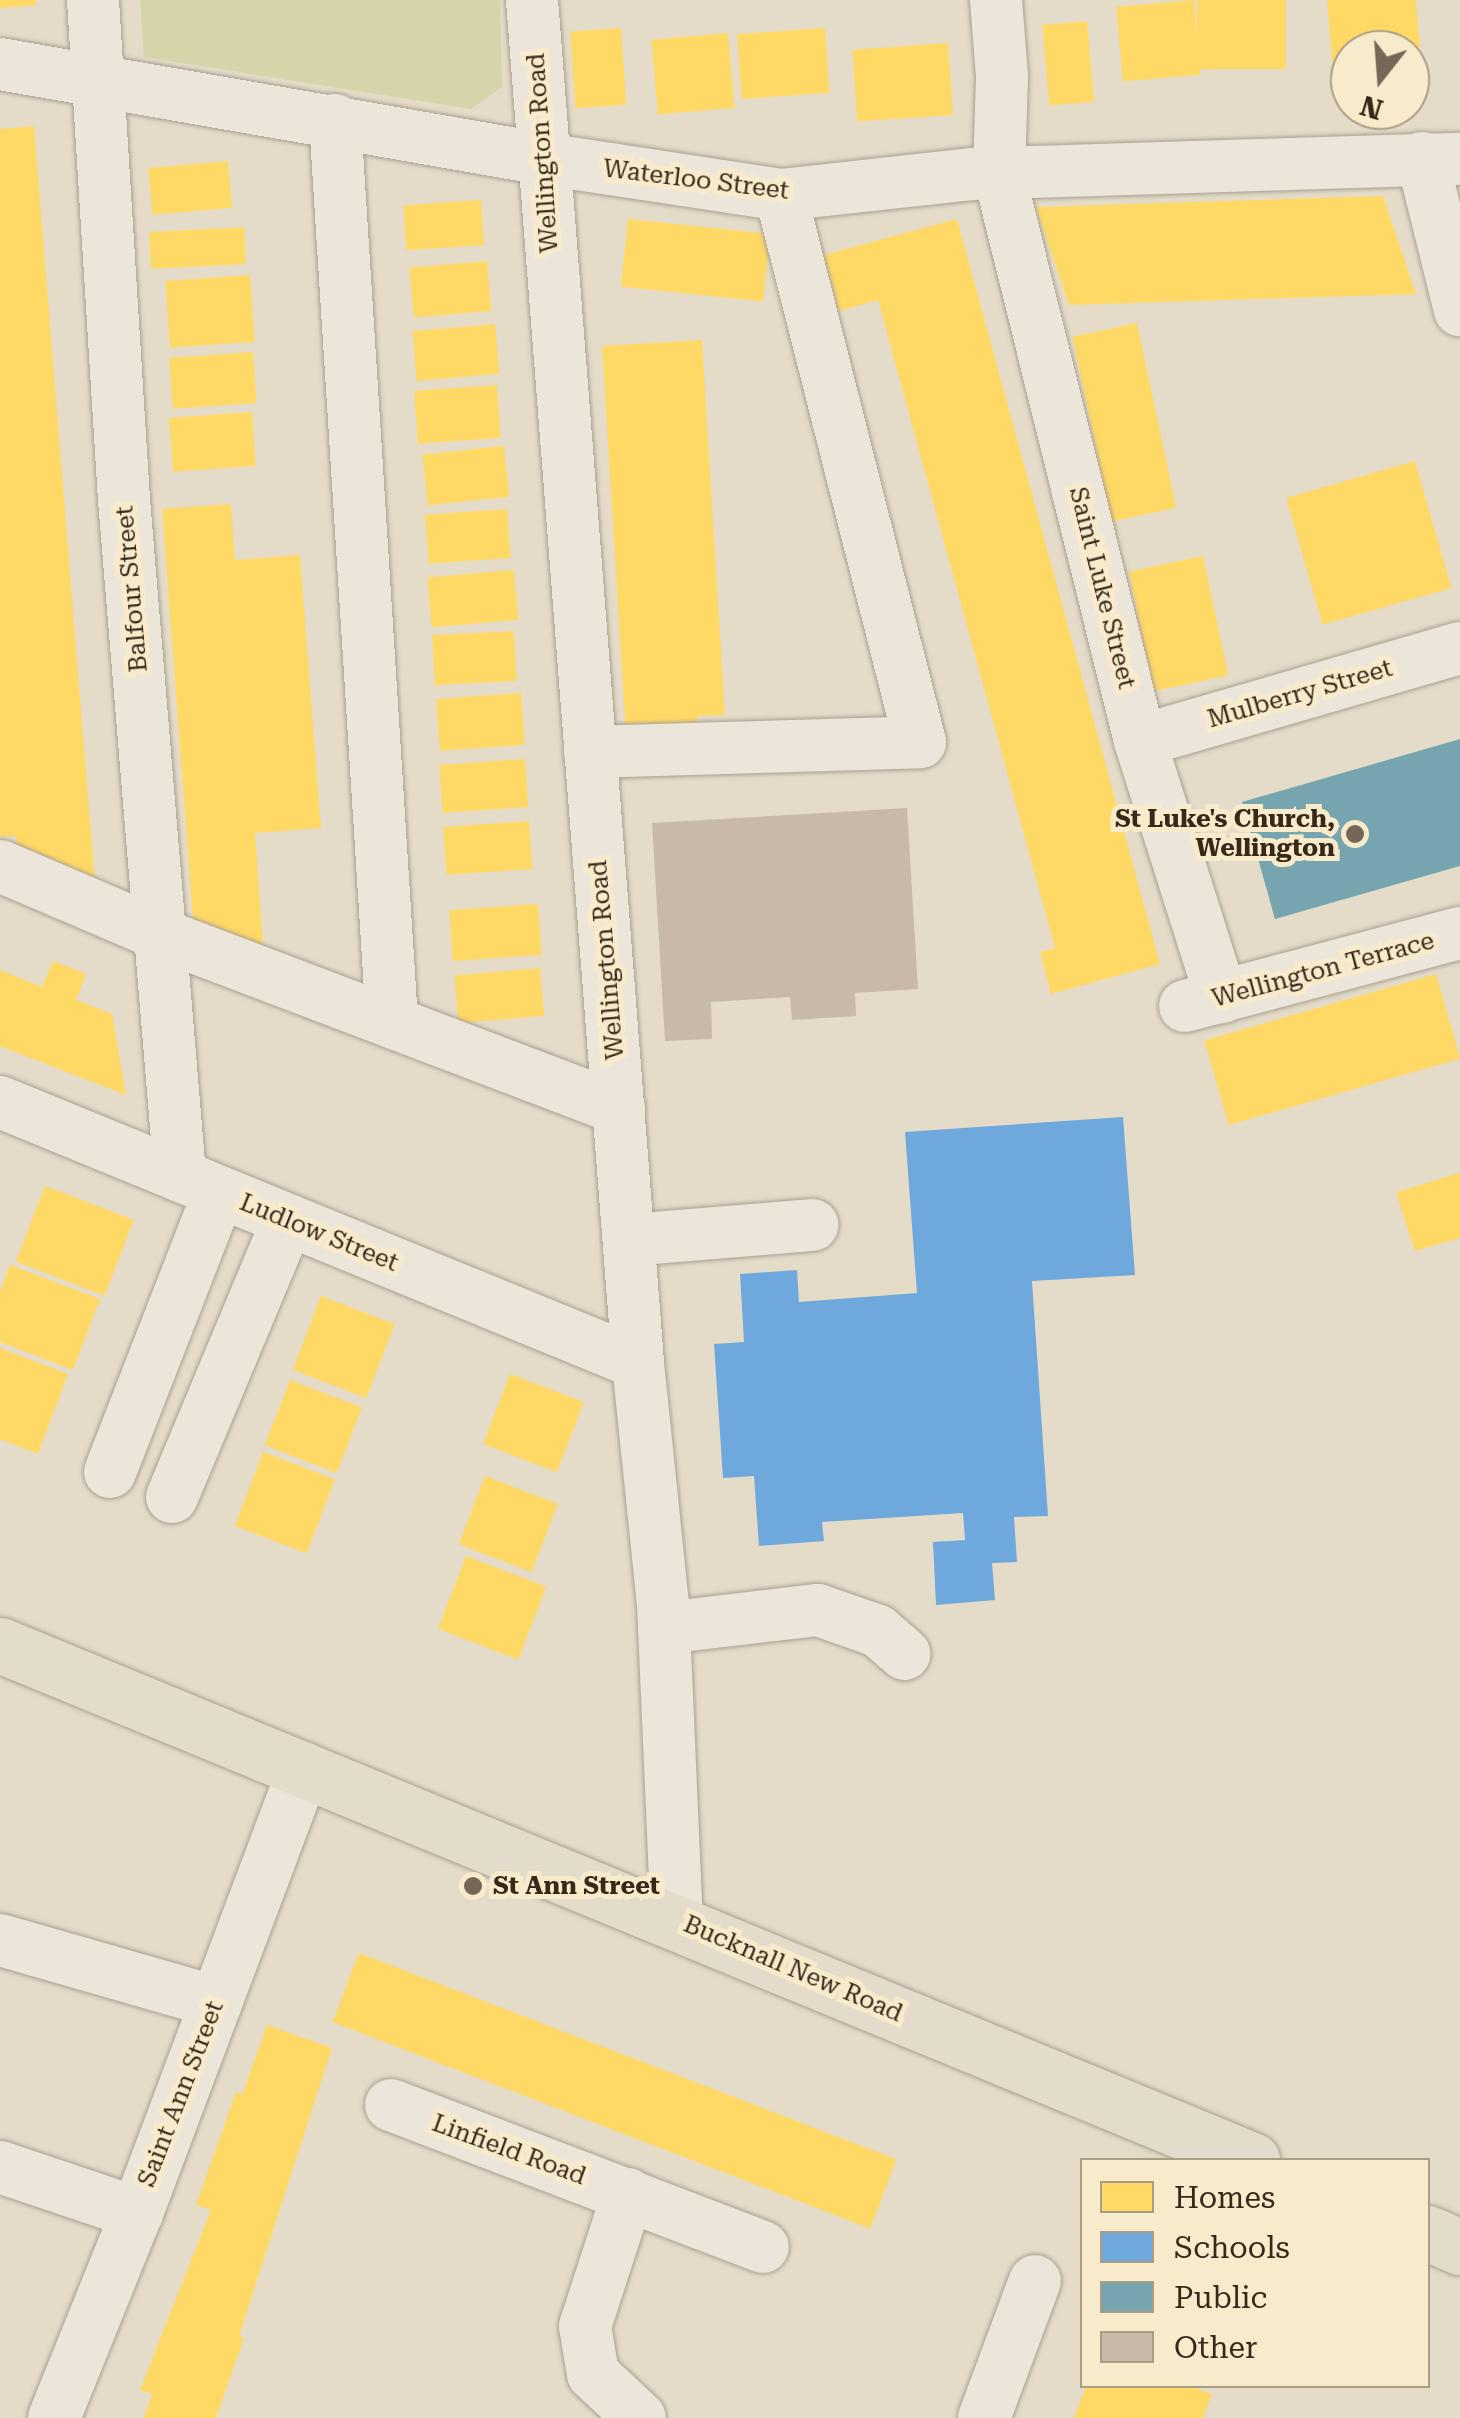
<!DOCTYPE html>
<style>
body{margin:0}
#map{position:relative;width:1460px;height:2418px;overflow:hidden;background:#e4dcc8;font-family:"Roboto Serif",serif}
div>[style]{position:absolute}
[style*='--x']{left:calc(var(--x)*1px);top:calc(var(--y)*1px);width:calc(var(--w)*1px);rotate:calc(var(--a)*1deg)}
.green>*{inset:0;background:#d5d5a9}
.homes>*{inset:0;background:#ffd966;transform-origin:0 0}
.schools>*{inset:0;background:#6fa8dc}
.public>*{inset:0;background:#76a5af}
.building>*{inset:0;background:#c8b9a8}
.roads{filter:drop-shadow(0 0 2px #a9a092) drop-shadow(0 0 2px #a9a092)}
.minor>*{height:52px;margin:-26px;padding:0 26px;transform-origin:26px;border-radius:26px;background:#ece6da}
.major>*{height:55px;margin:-27.5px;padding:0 27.5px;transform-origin:27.5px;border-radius:27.5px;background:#e4dccb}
.dots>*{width:28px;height:28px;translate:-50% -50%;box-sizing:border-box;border:5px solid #f8ebcb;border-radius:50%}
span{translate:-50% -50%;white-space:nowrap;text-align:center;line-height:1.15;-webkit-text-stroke:10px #f8ebcb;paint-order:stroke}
.street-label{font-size:25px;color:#37281a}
.poi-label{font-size:25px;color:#37281a;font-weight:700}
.right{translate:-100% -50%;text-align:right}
.left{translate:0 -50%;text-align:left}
.legend{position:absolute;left:1080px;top:2158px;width:350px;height:230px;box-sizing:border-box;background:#f8ebcb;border:2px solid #ab9d84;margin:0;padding:12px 18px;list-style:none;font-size:30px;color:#37281a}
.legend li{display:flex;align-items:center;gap:20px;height:50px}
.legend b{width:50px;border:2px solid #ab9d84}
.north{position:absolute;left:1330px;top:30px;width:100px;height:100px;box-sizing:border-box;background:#f8ebcb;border:2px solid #ab9d84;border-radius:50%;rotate:197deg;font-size:28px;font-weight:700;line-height:40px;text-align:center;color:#37281a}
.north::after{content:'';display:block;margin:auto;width:35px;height:45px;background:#746757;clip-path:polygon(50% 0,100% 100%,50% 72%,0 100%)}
</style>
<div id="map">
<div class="green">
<div style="clip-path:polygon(140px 0,500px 0,502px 87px,471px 109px,144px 57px)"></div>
</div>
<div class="homes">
<div style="clip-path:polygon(0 0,36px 0,36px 5px,0 8px)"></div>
<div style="left:1194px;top:0;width:75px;height:78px;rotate:85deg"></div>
<div style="left:1197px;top:0;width:89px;height:69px"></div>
<div style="clip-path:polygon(1327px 0,1416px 0,1421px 62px,1410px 63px,1410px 50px,1350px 50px,1350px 68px,1333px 69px)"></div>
<div style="left:1087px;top:21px;width:81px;height:45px;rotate:85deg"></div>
<div style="left:621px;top:28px;width:77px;height:51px;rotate:86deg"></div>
<div style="left:825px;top:28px;width:65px;height:88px;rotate:86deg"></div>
<div style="left:728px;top:33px;width:75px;height:77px;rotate:85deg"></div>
<div style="left:948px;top:43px;width:72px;height:96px;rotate:86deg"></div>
<div style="clip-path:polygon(34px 126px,95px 883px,18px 859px,16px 836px,0 837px,0 129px)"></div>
<div style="left:228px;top:161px;width:47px;height:80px;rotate:85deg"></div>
<div style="clip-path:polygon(1383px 196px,1416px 294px,1069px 305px,1036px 207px)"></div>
<div style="left:481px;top:200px;width:45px;height:78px;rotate:86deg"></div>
<div style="left:628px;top:219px;width:143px;height:68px;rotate:6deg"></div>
<div style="clip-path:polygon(957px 219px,1160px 964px,1051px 994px,1040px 952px,1055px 948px,878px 300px,839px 311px,824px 255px)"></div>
<div style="left:244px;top:227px;width:37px;height:95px;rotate:87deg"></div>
<div style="left:487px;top:261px;width:50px;height:78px;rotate:85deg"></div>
<div style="left:250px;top:275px;width:67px;height:85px;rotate:86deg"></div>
<div style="left:1137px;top:323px;width:189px;height:66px;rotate:78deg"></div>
<div style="left:495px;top:324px;width:50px;height:83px;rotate:85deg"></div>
<div style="clip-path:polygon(702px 340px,725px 715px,697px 716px,698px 733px,626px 737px,602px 346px)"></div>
<div style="left:253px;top:352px;width:51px;height:84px;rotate:86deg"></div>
<div style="left:497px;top:385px;width:53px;height:83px;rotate:86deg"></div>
<div style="left:252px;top:412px;width:54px;height:83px;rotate:86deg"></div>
<div style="left:504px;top:446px;width:51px;height:82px;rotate:84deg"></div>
<div style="left:1415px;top:461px;width:132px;height:134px;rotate:74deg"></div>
<div style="clip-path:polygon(231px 504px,235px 560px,300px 555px,321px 828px,255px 833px,264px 961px,194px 932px,162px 509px)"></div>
<div style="left:507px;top:509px;width:49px;height:82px;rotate:86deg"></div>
<div style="left:1203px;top:556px;width:122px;height:76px;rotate:78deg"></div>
<div style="left:514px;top:570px;width:50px;height:87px;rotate:85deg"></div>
<div style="left:514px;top:631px;width:50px;height:82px;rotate:87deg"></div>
<div style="left:521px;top:693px;width:52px;height:85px;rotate:86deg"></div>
<div style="left:525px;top:759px;width:48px;height:86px;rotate:86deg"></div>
<div style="left:529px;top:821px;width:48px;height:86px;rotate:86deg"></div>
<div style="left:538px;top:904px;width:51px;height:89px;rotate:86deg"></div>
<div style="clip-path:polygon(53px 961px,86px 974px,76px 1000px,112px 1014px,126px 1095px,0 1046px,0 970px,42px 987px)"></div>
<div style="left:540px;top:968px;width:48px;height:86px;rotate:85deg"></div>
<div style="left:1436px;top:974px;width:88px;height:241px;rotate:74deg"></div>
<div style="clip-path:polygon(1460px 1173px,1460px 1238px,1415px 1251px,1396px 1192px)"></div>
<div style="left:45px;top:1186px;width:95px;height:81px;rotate:21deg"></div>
<div style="clip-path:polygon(10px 1265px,100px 1299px,73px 1370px,0 1342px,0 1292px)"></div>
<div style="left:321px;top:1296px;width:79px;height:79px;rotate:21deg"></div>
<div style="clip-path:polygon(0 1348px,68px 1374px,38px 1454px,0 1439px)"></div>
<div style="left:510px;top:1374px;width:79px;height:75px;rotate:21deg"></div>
<div style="left:290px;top:1380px;width:77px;height:70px;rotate:21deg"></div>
<div style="left:263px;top:1452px;width:77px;height:79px;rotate:21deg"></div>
<div style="left:485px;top:1476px;width:78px;height:73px;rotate:21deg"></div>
<div style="left:466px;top:1556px;width:86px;height:78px;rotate:21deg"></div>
<div style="left:359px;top:1953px;width:576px;height:74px;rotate:21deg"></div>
<div style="clip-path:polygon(267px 2025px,332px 2048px,239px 2336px,244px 2338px,216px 2418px,144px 2418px,152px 2394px,140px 2390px,211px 2210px,196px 2205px,236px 2092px,242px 2095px)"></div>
<div style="clip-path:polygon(1086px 2386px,1189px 2386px,1212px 2394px,1203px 2418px,1074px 2418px)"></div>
</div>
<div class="schools">
<div style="clip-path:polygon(1123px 1117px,1135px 1275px,1032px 1281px,1048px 1516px,1014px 1517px,1017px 1562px,992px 1563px,995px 1600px,936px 1605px,933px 1542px,965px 1540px,963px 1513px,822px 1522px,824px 1541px,759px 1546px,754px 1476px,723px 1478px,714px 1344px,744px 1342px,740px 1274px,797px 1270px,799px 1302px,917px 1293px,905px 1132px)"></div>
</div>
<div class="public">
<div style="clip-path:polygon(1460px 739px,1460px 866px,1275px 919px,1242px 802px)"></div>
</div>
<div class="building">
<div style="clip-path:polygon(907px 808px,918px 989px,855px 993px,856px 1016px,792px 1020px,790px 997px,711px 1002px,712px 1039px,665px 1041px,652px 823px)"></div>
</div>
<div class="roads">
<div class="minor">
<div style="--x:93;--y:0;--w:501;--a:86.45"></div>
<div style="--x:124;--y:500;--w:678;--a:85.26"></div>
<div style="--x:532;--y:0;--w:1367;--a:85.55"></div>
<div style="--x:638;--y:1363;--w:242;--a:84.1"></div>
<div style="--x:663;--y:1604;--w:317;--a:87.5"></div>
<div style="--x:996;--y:0;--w:76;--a:85.5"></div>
<div style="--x:1002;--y:76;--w:97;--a:91.8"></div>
<div style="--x:999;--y:173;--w:585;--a:76.06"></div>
<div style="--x:1140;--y:741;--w:269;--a:72.4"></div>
<div style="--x:0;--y:64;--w:552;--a:9.91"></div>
<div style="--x:544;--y:159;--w:240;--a:8.6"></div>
<div style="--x:781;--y:195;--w:191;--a:-6.3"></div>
<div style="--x:971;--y:174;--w:489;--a:-1.8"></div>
<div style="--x:335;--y:120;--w:904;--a:86.38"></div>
<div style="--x:1422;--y:158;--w:157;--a:76"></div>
<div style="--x:1140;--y:741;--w:333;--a:-16.2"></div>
<div style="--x:590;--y:752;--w:330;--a:-1.7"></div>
<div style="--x:920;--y:742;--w:564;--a:-104.26"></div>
<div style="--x:0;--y:866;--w:176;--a:23.1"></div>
<div style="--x:162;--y:935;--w:489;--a:20.8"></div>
<div style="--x:1185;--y:1006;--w:285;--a:-14.9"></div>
<div style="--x:0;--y:1102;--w:689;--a:22.25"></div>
<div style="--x:629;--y:1240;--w:184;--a:-4.7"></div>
<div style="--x:110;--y:1472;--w:300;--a:-68.7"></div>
<div style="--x:172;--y:1497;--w:300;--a:-67.3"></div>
<div style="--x:664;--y:1628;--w:155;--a:-6.7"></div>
<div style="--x:818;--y:1610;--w:64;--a:19.3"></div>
<div style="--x:878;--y:1631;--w:35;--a:41"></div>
<div style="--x:0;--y:1940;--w:225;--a:16"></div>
<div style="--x:391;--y:2105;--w:398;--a:20.9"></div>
<div style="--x:0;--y:2167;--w:145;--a:18.6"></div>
<div style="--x:628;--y:2194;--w:139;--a:108"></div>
<div style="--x:585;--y:2326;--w:49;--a:80.5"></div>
<div style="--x:593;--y:2374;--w:64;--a:43.1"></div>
<div style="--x:54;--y:2418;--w:221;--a:-68"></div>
<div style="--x:137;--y:2213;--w:475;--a:-69.4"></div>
<div style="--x:984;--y:2418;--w:146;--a:-69.6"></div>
</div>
<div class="major">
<div style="--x:0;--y:1645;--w:1354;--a:22.36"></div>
<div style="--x:1428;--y:2233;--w:35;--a:24"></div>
</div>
</div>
<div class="dots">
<div style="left:1355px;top:834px;background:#746757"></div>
<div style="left:473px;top:1886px;background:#746757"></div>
</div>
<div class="street-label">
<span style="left:543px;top:153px;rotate:-94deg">Wellington Road</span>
<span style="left:696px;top:180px;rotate:7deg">Waterloo Street</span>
<span style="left:1102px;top:588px;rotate:76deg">Saint Luke Street</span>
<span style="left:132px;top:589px;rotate:-95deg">Balfour Street</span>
<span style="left:1300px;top:694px;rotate:-16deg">Mulberry Street</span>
<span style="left:607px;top:960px;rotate:-95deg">Wellington Road</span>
<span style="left:1323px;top:970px;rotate:-15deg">Wellington Terrace</span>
<span style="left:319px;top:1233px;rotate:22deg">Ludlow Street</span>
<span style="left:793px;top:1969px;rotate:23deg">Bucknall New Road</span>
<span style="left:181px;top:2094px;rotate:-69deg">Saint Ann Street</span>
<span style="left:509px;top:2150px;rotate:20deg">Linfield Road</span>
</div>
<div class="poi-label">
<span class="right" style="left:1335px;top:834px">St Luke's Church,<br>Wellington</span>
<span class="left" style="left:493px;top:1886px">St Ann Street</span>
</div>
<ul class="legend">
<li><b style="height:28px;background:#ffd966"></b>Homes</li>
<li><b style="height:28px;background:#6fa8dc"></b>Schools</li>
<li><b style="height:28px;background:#76a5af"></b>Public</li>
<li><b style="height:28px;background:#c8b9a8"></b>Other</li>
</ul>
<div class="north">N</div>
</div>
